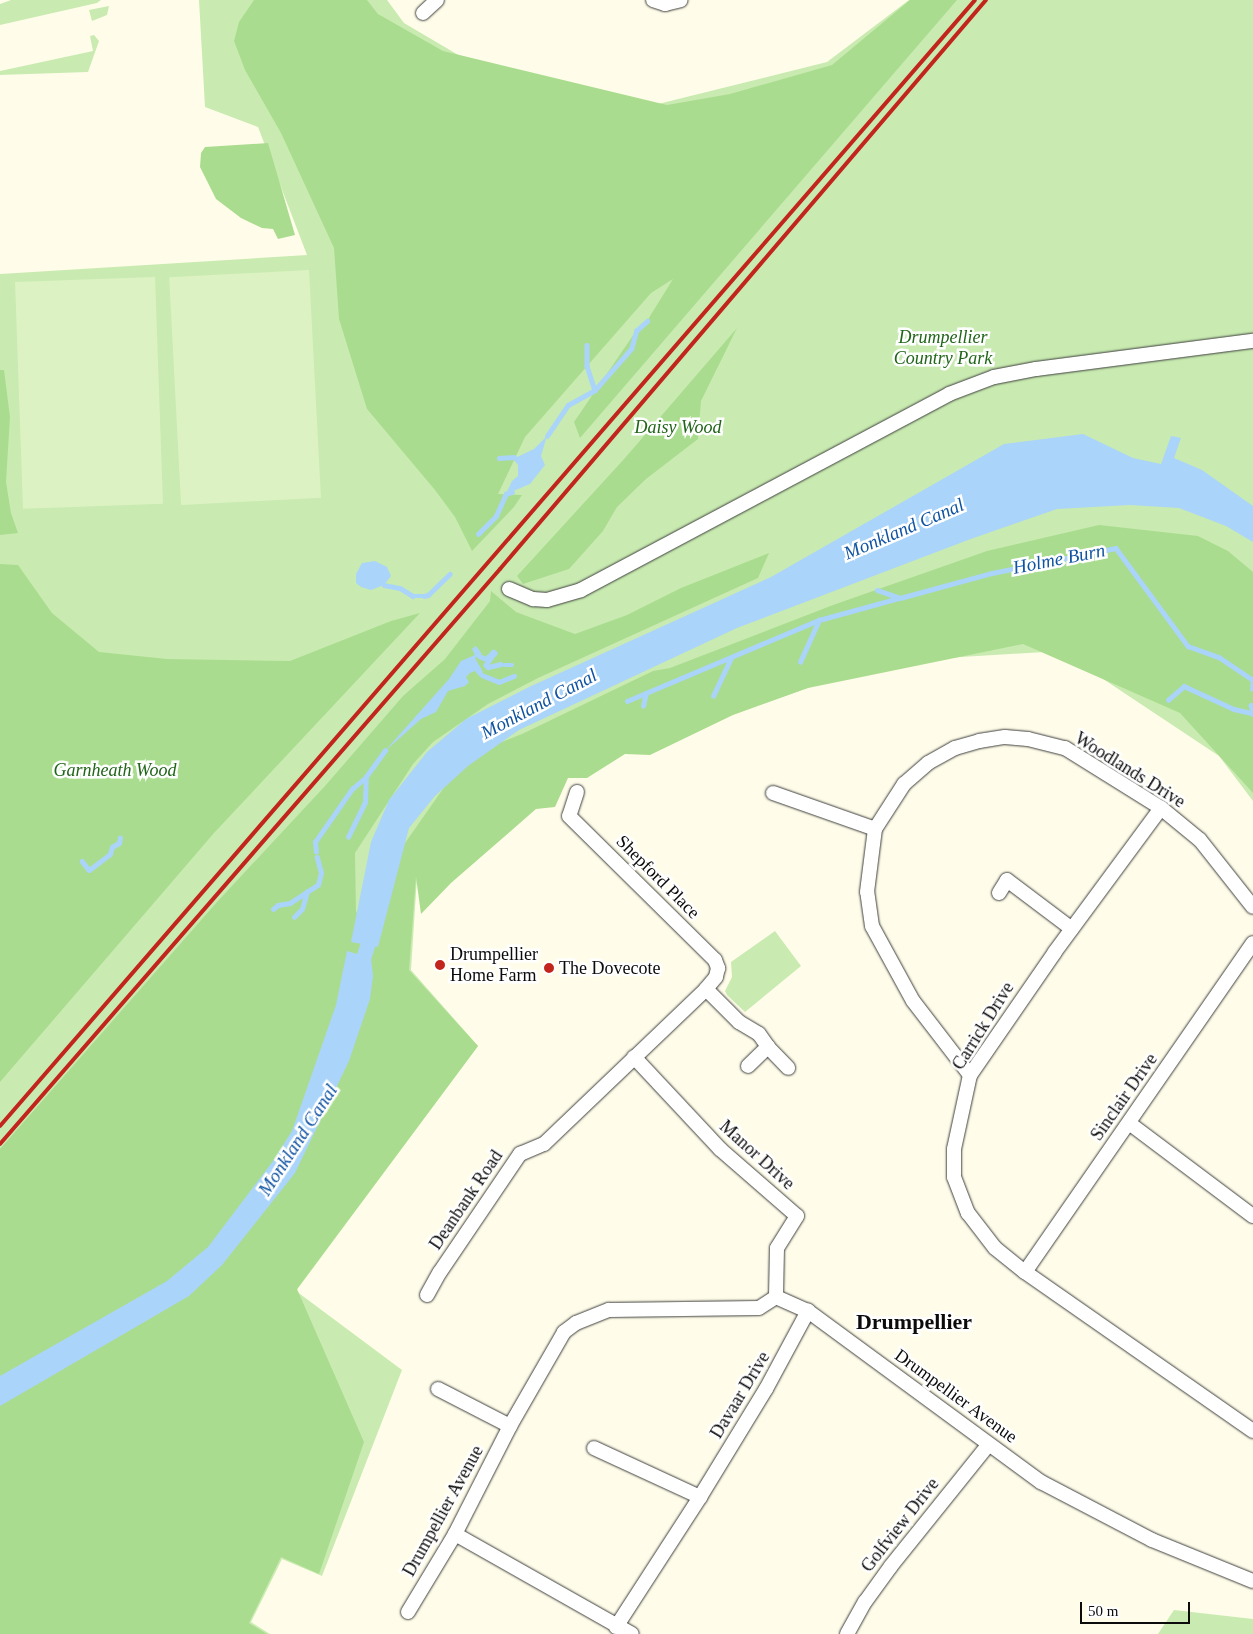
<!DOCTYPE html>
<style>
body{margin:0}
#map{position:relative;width:1253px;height:1634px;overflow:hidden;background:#fffde9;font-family:Georgia,serif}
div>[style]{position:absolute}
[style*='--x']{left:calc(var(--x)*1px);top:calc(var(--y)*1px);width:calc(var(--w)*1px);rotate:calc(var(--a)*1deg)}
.green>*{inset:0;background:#c9ebb1}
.forest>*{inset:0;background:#aadc8f}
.pitch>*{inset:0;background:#ddf2c3;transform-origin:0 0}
.water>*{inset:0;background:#aad4f9}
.stream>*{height:4.5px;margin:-2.25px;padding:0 2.25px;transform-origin:2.25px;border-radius:2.25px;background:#aad4f9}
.canal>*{height:15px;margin:-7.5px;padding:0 7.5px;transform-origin:7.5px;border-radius:7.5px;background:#aad4f9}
.roads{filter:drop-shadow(0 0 1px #3e3e3e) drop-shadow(0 0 1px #3e3e3e)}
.minor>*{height:14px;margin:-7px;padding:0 7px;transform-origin:7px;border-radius:7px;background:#fff}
.rail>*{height:4px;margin:-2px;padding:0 2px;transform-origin:2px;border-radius:2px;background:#c1251c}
.dots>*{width:14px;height:14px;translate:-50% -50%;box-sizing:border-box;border:2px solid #fff;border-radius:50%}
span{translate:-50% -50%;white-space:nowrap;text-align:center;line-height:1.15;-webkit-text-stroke:5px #fff;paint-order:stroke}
.park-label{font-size:18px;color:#216519;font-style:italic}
.street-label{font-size:18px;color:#0b0b0b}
.poi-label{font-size:18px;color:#0b0b0b}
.left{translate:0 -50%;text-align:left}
.water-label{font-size:19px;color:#0f53a2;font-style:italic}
.district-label{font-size:22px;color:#0b0b0b;font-weight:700}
.scale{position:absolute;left:1080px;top:1602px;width:110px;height:22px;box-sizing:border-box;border:2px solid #0b0b0b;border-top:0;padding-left:6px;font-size:15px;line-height:18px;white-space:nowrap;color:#0b0b0b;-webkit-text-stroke:4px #fff;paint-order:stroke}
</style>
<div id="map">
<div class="green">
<div style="clip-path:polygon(11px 0,101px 0,97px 3px,0 25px,0 4px)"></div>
<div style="clip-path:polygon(199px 0,387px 0,404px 23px,494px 76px,654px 105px,827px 62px,909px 0,1253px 0,1253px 801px,1219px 756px,1061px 651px,880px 662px,645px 746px,609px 708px,417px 877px,411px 970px,478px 1046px,296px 1291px,402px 1370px,322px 1576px,282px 1559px,251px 1622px,270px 1634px,0 1634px,0 274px,307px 255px,258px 127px,205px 107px)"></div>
<div style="clip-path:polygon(109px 6px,107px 15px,92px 21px,89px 10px)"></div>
<div style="clip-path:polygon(94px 35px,99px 41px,88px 72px,0 75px,0 71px,93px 51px,90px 36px)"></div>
<div style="clip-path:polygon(775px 931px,801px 966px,745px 1012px,727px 995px,725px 991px,732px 977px,731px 962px)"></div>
<div style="clip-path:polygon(1174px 1610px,1253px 1619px,1253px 1634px,1158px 1634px)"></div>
</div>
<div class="forest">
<div style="clip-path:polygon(254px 0,367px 0,378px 14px,443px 51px,667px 105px,730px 94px,832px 65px,910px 0,957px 0,580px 438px,574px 422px,636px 331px,647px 321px,673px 279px,651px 293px,525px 437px,498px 494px,522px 495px,514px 507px,472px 551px,455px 517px,435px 490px,367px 409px,339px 319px,334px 248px,281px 133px,245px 70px,234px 41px,239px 22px)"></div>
<div style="clip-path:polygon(268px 143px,295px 235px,278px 239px,273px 229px,262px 228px,241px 218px,216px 199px,200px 167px,201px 153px,205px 147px)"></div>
<div style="clip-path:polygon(737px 328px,701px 401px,698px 439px,646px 479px,617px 507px,603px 531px,569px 569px,523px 584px,517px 576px,625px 458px)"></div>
<div style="clip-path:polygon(0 370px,4px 370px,10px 417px,6px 482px,11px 513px,18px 533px,0 535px)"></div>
<div style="clip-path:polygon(1099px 525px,1198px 536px,1228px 551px,1253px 572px,1253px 793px,1180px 713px,1023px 644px,808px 688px,733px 715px,650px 755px,625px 754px,587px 778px,568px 778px,555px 807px,536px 809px,451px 883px,421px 914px,416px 877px,409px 970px,478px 1046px,297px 1289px,364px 1442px,319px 1574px,281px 1557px,249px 1623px,267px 1634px,0 1634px,0 1149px,217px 902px,325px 786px,403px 696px,445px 659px,490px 601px,491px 591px,516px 612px,575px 634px,627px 615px,681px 588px,769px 553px,758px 578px,538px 678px,488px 704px,433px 742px,413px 764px,355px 853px,356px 913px,466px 756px,522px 734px,653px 671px,670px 668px,833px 605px,987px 551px)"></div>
<div style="clip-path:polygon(0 564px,18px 565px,52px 613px,99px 652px,167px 659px,290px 661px,391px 621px,420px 613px,214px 833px,0 1082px)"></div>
</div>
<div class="pitch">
<div style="left:309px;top:270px;width:228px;height:140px;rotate:87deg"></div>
<div style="left:155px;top:277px;width:227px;height:140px;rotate:88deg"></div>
</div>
<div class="water">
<div style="clip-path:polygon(1083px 434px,1133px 458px,1161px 464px,1171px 436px,1181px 438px,1174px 458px,1202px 470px,1253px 506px,1253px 542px,1226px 526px,1179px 508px,1130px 505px,1057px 509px,968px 540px,737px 628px,519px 730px,468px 766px,435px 796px,409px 828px,378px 947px,351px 942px,371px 842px,389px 800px,427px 752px,466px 719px,529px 687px,771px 577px,1004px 444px)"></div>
<div style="clip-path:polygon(547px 436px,541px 456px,545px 465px,530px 484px,506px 494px,512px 481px,518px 476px,518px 465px,513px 459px,534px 449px)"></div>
<div style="clip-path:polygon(375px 561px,387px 567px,391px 576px,384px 585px,371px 590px,361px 587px,356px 583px,356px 574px,362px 563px)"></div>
<div style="clip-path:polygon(476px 646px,482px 654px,475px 658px,483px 672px,482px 675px,479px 676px,475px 671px,470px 673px,466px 677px,469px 682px,465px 686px,448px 691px,436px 712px,421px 719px,384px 752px,449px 679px,461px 661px,475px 655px,472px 649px)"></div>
<div style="clip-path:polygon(347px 951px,371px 958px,373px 976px,370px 999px,349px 1061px,295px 1173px,222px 1265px,189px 1296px,0 1406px,0 1376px,167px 1281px,208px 1247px,273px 1161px,292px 1131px,336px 1005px)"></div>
</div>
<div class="stream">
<div style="--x:587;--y:345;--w:21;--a:90"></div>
<div style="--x:587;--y:366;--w:25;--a:72"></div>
<div style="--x:547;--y:436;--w:37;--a:-56"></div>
<div style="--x:568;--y:405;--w:31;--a:-29"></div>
<div style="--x:595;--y:390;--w:55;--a:-48.7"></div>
<div style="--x:631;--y:349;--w:19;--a:-74"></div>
<div style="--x:636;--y:331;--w:15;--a:-42"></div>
<div style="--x:499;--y:458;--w:15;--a:-4"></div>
<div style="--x:478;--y:534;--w:25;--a:-45"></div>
<div style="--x:496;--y:516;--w:24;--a:-66"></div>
<div style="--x:506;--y:494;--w:6;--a:-18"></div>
<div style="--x:384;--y:585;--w:16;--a:11"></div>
<div style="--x:400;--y:588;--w:15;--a:32"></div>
<div style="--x:413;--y:596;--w:11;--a:0"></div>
<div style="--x:424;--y:596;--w:4;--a:-14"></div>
<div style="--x:428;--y:595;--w:30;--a:-44"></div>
<div style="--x:877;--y:590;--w:24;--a:19"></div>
<div style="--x:900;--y:598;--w:95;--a:-15.2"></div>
<div style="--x:992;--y:573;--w:126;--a:-11.4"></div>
<div style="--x:1116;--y:548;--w:122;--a:53.7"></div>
<div style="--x:1188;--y:646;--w:33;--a:20"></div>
<div style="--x:1219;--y:657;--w:41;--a:34.1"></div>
<div style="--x:479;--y:656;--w:8;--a:23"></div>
<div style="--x:486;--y:659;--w:10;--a:-45"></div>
<div style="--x:493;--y:652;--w:2;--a:27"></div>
<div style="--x:495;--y:653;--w:15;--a:127"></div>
<div style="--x:486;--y:665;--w:3;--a:45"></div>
<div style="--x:488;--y:667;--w:13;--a:-13"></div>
<div style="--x:800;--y:662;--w:46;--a:-65.7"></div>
<div style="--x:505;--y:665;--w:7;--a:0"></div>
<div style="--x:482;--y:675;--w:18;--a:22"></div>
<div style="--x:499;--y:682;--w:16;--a:-22"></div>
<div style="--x:1252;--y:689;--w:10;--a:-84"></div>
<div style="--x:713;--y:696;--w:42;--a:-64.7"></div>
<div style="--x:1168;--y:700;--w:21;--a:-41"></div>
<div style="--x:1184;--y:686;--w:55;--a:24.7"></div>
<div style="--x:1234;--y:709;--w:18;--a:13"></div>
<div style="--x:627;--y:701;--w:208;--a:-22.9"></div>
<div style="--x:819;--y:620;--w:83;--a:-15.4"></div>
<div style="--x:1251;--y:705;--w:9;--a:77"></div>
<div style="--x:643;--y:706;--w:13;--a:-77"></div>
<div style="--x:348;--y:837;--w:39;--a:-64"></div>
<div style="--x:365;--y:802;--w:25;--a:-88"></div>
<div style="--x:316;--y:852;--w:10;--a:-96"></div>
<div style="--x:315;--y:842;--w:65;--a:-55.1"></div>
<div style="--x:352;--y:789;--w:17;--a:-40"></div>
<div style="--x:365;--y:778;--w:34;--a:-54"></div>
<div style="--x:82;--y:861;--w:11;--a:52"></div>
<div style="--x:89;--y:870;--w:26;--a:-37"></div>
<div style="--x:110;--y:854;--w:7;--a:-74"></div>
<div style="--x:112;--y:847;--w:8;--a:-30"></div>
<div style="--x:119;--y:843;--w:5;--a:-79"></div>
<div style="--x:273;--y:909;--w:6;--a:-39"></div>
<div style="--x:278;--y:905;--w:12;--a:-9"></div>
<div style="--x:290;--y:903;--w:33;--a:-33"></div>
<div style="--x:318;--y:885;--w:12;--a:-76"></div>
<div style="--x:321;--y:873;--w:16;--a:-105"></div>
<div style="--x:294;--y:917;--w:11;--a:-45"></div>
<div style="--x:302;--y:909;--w:18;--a:-74"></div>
</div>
<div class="canal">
<div style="--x:358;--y:974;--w:49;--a:-72.3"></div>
</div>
<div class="roads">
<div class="minor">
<div style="--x:653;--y:0;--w:13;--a:18"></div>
<div style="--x:665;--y:4;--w:16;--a:-14"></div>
<div style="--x:423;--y:13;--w:19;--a:-43"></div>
<div style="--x:509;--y:589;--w:26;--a:23"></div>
<div style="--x:533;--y:599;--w:14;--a:4"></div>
<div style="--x:547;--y:600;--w:35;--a:-16"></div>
<div style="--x:581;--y:590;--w:417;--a:-28"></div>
<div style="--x:949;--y:394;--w:48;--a:-20.7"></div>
<div style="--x:994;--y:377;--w:43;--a:-10.8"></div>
<div style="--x:1036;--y:369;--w:219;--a:-7.4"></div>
<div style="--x:577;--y:792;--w:25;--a:108"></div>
<div style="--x:569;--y:816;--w:205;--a:44.6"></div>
<div style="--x:715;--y:960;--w:9;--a:69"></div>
<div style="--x:718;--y:968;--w:9;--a:103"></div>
<div style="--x:716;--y:977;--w:16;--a:130"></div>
<div style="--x:773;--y:793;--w:108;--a:19.4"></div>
<div style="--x:1161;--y:808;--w:179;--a:126.4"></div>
<div style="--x:1055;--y:952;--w:150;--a:124.6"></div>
<div style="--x:970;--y:1075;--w:76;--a:102.2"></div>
<div style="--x:954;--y:1149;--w:28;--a:90"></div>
<div style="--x:954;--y:1177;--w:39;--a:69"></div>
<div style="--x:968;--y:1213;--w:44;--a:52.4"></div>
<div style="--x:995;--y:1248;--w:38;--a:39"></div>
<div style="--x:1025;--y:1272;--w:278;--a:34.9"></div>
<div style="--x:999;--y:893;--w:15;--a:-58"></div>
<div style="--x:1007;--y:880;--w:81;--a:37"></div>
<div style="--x:634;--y:1057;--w:126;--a:46.9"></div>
<div style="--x:720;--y:1149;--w:102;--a:41"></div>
<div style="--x:797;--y:1216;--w:38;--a:122"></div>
<div style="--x:777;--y:1248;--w:49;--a:91.2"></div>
<div style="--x:748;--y:1066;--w:28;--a:-44"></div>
<div style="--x:970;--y:1075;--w:93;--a:-127.6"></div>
<div style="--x:913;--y:1001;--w:85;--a:-118.7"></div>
<div style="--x:872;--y:926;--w:34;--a:-98"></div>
<div style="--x:867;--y:892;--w:64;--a:-82.8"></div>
<div style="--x:875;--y:829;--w:54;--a:-57.2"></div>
<div style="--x:904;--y:784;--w:32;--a:-41"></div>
<div style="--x:928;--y:763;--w:31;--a:-29"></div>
<div style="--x:955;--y:748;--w:25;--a:-16"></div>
<div style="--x:979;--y:741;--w:26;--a:-9"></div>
<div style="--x:1005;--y:737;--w:23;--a:5"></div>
<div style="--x:1028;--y:739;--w:38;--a:14"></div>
<div style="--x:1065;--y:748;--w:113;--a:32"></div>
<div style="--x:1161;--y:808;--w:50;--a:39.4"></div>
<div style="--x:1200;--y:840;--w:85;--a:51.7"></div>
<div style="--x:1129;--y:1123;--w:155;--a:36.9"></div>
<div style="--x:1025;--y:1272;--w:400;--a:-55.3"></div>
<div style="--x:427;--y:1295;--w:26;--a:-61"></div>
<div style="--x:440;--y:1272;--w:143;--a:-55.9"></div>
<div style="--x:520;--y:1154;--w:26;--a:-23"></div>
<div style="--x:544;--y:1144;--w:224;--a:-43.7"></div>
<div style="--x:706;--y:989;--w:47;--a:45"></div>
<div style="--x:739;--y:1022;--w:23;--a:31"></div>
<div style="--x:759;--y:1034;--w:16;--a:55"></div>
<div style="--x:768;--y:1047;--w:29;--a:46"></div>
<div style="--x:438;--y:1389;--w:81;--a:27.2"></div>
<div style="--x:594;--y:1448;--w:117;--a:24.8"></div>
<div style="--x:455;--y:1534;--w:203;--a:29.5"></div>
<div style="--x:408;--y:1612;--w:91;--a:-58.9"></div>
<div style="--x:455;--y:1534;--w:121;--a:-63"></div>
<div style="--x:510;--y:1426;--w:108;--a:-60.1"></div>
<div style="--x:564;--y:1332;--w:15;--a:-37"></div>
<div style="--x:576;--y:1323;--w:35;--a:-22"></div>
<div style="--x:609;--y:1310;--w:150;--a:-0.8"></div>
<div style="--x:759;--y:1308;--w:20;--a:-33"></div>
<div style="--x:776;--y:1297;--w:35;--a:24"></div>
<div style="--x:808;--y:1311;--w:289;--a:36.3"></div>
<div style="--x:1041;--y:1482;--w:125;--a:27.6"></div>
<div style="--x:1152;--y:1540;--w:109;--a:22.1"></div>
<div style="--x:616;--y:1627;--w:155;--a:-57.1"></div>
<div style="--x:700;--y:1497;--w:127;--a:-58.6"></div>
<div style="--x:766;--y:1389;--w:89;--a:-61.7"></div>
<div style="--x:847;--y:1634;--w:37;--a:-61"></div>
<div style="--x:865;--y:1602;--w:44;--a:-54.2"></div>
<div style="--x:891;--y:1566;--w:156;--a:-51.2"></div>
</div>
</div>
<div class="rail">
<div style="--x:0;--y:1126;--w:1489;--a:-49.11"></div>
<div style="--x:0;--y:1144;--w:762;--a:-48.99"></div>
<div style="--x:500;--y:569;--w:748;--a:-49.5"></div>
</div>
<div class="dots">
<div style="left:440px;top:965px;background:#c1251c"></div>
<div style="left:549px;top:968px;background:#c1251c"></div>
</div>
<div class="park-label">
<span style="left:943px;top:348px">Drumpellier<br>Country Park</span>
<span style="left:678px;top:427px">Daisy Wood</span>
<span style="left:115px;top:770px">Garnheath Wood</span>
</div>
<div class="street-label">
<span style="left:1130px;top:770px;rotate:32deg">Woodlands Drive</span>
<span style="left:658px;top:877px;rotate:45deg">Shepford Place</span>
<span style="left:983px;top:1026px;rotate:-58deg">Carrick Drive</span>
<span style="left:1124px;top:1097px;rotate:-55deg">Sinclair Drive</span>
<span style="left:757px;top:1155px;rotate:42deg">Manor Drive</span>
<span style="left:466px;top:1200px;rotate:-56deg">Deanbank Road</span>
<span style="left:740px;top:1395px;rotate:-59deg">Davaar Drive</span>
<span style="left:956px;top:1396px;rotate:36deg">Drumpellier Avenue</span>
<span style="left:443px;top:1511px;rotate:-61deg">Drumpellier Avenue</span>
<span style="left:900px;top:1525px;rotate:-52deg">Golfview Drive</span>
</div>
<div class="poi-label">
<span class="left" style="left:450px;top:965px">Drumpellier<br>Home Farm</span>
<span class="left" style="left:559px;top:968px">The Dovecote</span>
</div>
<div class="water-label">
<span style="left:904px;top:529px;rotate:-23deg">Monkland Canal</span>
<span style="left:1059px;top:559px;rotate:-11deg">Holme Burn</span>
<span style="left:539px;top:704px;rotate:-28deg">Monkland Canal</span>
<span style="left:298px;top:1140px;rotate:-57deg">Monkland Canal</span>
</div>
<div class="district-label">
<span style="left:914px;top:1322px">Drumpellier</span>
</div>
<div class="scale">50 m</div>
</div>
